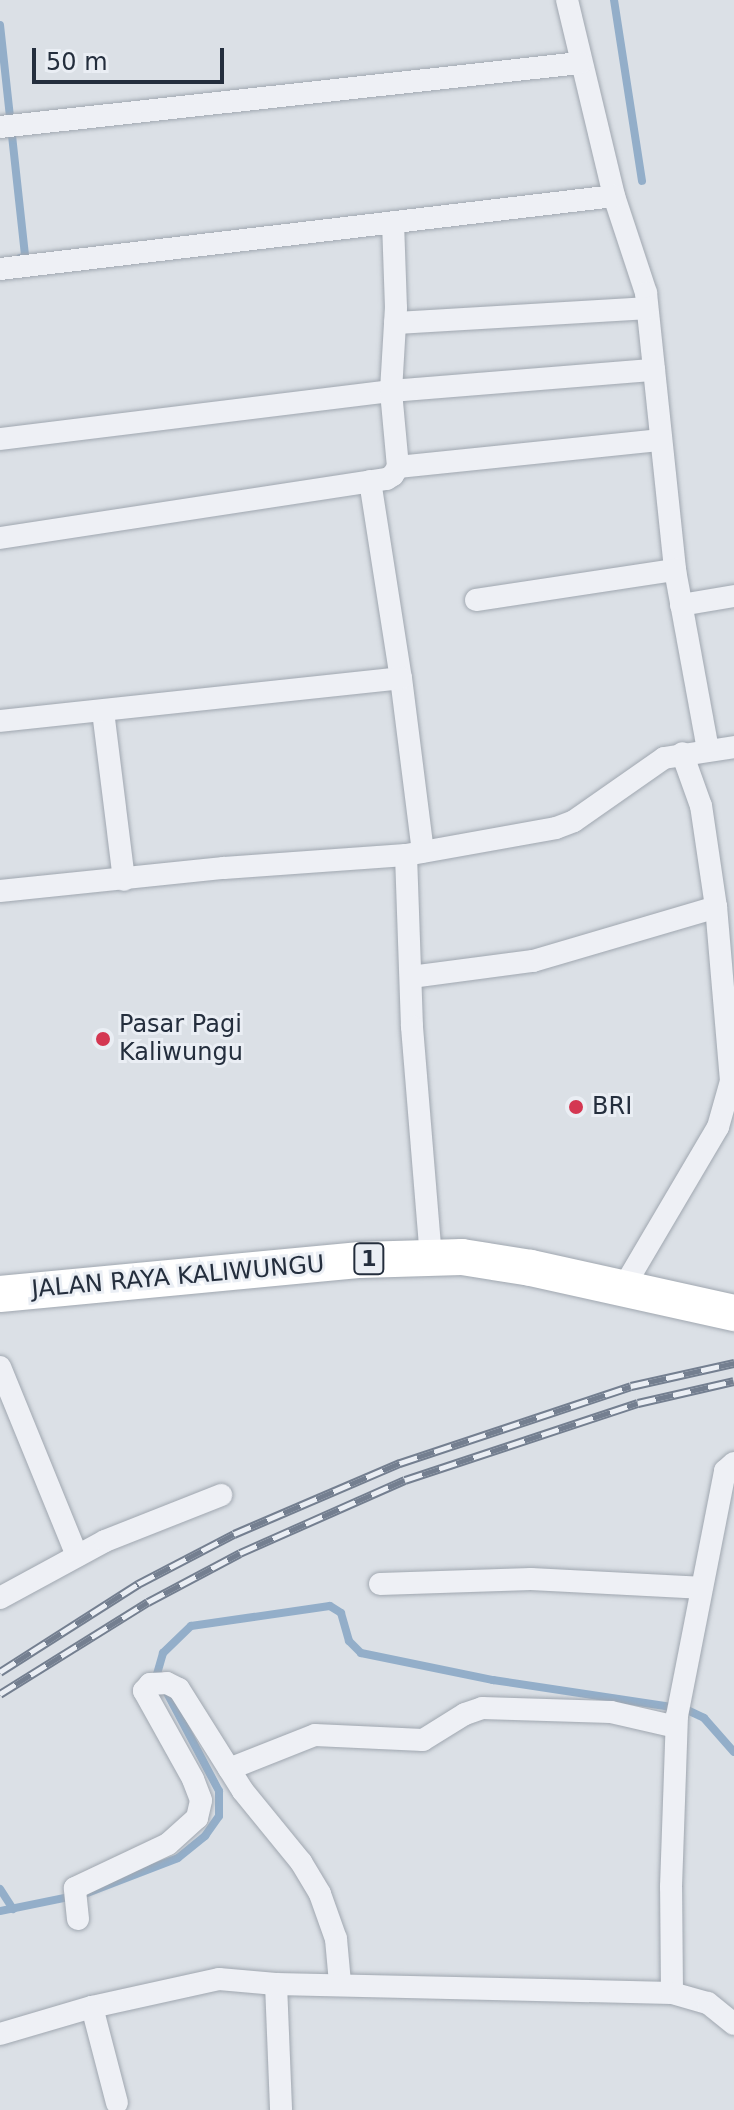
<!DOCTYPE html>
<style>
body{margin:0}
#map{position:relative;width:734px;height:2110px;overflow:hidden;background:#dbe0e6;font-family:"DejaVu Sans",sans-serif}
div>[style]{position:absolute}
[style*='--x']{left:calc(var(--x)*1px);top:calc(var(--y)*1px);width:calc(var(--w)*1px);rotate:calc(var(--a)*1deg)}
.stream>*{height:8px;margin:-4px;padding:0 4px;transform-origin:4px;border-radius:4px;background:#93aec9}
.roads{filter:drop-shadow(0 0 2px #a0a7b0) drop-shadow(0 0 2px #a0a7b0)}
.street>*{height:22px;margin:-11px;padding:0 11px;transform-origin:11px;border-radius:11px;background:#eef0f5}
.primary>*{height:36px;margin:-18px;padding:0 18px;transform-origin:18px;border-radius:18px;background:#fff}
.rail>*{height:9px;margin-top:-4.5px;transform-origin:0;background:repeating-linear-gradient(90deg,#eaeef4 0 18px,#747f90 0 36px);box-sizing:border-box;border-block:2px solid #747f90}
.dots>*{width:22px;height:22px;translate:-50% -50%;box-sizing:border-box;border:4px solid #eaeef4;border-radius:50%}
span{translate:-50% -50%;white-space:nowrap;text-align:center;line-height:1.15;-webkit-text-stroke:6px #eaeef4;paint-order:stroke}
.shield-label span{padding:2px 6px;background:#eaeef4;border:2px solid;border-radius:6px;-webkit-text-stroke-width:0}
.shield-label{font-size:22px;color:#242e3d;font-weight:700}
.poi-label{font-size:24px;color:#242e3d}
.left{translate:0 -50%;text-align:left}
.street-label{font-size:24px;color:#242e3d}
.scale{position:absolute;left:32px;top:48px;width:192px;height:36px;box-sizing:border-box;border:4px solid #242e3d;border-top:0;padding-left:10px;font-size:24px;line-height:28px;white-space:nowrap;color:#242e3d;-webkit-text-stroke:6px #eaeef4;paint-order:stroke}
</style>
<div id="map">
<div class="stream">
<div style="--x:614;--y:0;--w:183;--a:81.2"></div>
<div style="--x:0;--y:25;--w:233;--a:83.8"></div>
<div style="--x:25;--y:257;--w:5;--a:169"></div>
<div style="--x:0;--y:1889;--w:24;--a:57"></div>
<div style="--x:87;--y:1893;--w:97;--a:-21"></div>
<div style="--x:178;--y:1858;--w:35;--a:-39"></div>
<div style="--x:205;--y:1836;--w:24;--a:-55"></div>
<div style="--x:219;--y:1816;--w:25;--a:-90"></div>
<div style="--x:219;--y:1791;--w:132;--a:-117.9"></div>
<div style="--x:157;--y:1674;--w:22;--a:-74"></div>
<div style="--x:163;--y:1653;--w:39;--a:-44"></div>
<div style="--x:191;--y:1626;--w:140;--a:-8.2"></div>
<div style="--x:330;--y:1606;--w:13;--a:32"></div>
<div style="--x:341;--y:1613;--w:29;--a:74"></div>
<div style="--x:349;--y:1641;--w:17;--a:45"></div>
<div style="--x:361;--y:1653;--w:135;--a:11.6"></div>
<div style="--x:493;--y:1680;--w:194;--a:8.6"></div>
<div style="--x:685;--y:1709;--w:21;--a:25"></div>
<div style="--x:704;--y:1718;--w:45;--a:48.6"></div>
<div style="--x:0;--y:1911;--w:76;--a:-11.5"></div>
</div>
<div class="roads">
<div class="street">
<div style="--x:567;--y:0;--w:202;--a:76.5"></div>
<div style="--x:614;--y:196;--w:102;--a:71.7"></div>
<div style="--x:646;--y:293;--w:279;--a:84"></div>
<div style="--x:675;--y:570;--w:182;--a:79.6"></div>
<div style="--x:0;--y:127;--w:584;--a:-6.3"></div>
<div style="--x:0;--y:269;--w:618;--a:-6.78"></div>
<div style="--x:395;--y:323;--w:252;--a:-3.4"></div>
<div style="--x:0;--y:439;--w:394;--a:-7"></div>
<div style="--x:391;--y:391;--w:264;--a:-4.6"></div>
<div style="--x:398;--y:467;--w:262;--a:-5.9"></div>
<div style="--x:370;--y:481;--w:199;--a:81.1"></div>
<div style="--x:401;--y:678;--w:175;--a:82.8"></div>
<div style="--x:0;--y:538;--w:391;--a:-8.7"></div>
<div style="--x:387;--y:479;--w:7;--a:-34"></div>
<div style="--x:393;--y:475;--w:9;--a:-58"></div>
<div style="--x:398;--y:467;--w:76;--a:-95.3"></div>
<div style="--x:391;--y:391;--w:83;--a:-86.6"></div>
<div style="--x:396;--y:308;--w:84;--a:-92"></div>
<div style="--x:476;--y:600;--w:201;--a:-8.6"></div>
<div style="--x:681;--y:605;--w:54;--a:-9.6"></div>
<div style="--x:103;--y:711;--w:170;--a:82.9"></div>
<div style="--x:0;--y:721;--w:403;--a:-6.1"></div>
<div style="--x:406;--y:855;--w:172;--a:88"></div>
<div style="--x:412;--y:1027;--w:231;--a:85.3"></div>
<div style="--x:0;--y:891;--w:225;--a:-5.9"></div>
<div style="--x:224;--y:868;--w:182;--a:-4.1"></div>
<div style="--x:406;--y:855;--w:152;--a:-10.2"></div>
<div style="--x:556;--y:828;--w:19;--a:-21"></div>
<div style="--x:574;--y:821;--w:110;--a:-35"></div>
<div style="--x:664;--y:758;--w:71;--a:-8.9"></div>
<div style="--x:411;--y:977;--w:123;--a:-7.5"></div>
<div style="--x:533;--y:961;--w:191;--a:-16.4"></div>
<div style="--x:622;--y:1290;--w:189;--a:-59.5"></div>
<div style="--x:718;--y:1127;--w:48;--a:-74.2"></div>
<div style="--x:731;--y:1081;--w:175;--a:-94.9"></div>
<div style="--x:716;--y:907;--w:102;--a:-98.4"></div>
<div style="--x:701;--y:806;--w:56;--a:-109.7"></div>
<div style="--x:0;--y:1367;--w:204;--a:67.8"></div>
<div style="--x:380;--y:1584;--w:151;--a:-1.9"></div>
<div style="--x:531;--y:1579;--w:169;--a:3"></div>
<div style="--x:0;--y:1598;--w:119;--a:-28.5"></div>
<div style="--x:105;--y:1541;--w:125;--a:-21.6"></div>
<div style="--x:229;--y:1769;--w:92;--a:-21.6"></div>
<div style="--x:315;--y:1735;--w:108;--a:2.7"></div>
<div style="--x:423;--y:1740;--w:49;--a:-31.8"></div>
<div style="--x:465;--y:1714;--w:18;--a:-19"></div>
<div style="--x:482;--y:1708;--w:129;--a:1.8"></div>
<div style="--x:611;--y:1712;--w:67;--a:13"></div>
<div style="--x:78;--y:1919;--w:31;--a:-96"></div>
<div style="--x:75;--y:1888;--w:103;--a:-25.3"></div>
<div style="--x:168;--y:1844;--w:39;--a:-42"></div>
<div style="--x:197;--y:1818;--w:18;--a:-77"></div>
<div style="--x:201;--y:1800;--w:22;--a:-111"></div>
<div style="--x:193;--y:1779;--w:101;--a:-119.1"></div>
<div style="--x:144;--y:1691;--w:9;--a:-49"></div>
<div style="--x:150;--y:1684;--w:17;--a:-3"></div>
<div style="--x:167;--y:1683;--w:13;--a:27"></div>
<div style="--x:179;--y:1689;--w:120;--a:57.9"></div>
<div style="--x:243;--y:1791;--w:92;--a:50.8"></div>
<div style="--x:301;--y:1862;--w:37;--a:59"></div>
<div style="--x:320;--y:1894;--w:48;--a:70.4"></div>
<div style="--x:336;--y:1939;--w:44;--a:84.8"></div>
<div style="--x:276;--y:1984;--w:126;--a:87.7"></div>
<div style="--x:672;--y:1993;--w:106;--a:-90.5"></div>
<div style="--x:671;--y:1887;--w:171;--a:-88"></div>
<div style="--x:677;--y:1716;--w:250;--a:-78.9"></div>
<div style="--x:725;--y:1471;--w:12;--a:-42"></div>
<div style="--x:92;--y:2007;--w:99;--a:75.4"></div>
<div style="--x:0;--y:2034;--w:96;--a:-16.4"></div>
<div style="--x:92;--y:2007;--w:130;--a:-12.4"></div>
<div style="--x:219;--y:1979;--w:57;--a:5"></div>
<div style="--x:276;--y:1984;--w:396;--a:1.3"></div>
<div style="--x:672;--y:1993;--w:37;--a:16"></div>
<div style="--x:708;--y:2003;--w:33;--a:39"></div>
</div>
<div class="primary">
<div style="--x:0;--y:1294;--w:362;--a:-5.4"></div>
<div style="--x:360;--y:1260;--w:102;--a:-1.7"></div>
<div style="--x:462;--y:1257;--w:70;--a:9.1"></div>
<div style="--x:531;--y:1268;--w:208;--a:12.5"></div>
</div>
</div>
<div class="rail">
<div style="--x:0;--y:1672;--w:164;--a:-32.5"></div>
<div style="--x:138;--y:1584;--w:108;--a:-27.5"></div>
<div style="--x:234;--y:1534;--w:181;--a:-23.2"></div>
<div style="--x:400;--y:1463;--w:243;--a:-18.4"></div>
<div style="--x:631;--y:1386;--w:106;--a:-12.6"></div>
<div style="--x:0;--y:1694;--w:174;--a:-31.9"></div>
<div style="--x:148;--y:1602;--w:104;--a:-28"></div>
<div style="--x:240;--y:1553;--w:180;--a:-23.9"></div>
<div style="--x:405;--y:1480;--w:245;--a:-18.3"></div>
<div style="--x:638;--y:1403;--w:98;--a:-12.9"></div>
</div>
<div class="dots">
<div style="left:103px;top:1039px;background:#d43752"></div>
<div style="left:576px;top:1107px;background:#d43752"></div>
</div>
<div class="shield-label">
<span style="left:369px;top:1259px">1</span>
</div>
<div class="poi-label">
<span class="left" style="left:119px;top:1039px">Pasar Pagi<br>Kaliwungu</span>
<span class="left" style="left:592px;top:1107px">BRI</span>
</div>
<div class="street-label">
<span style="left:178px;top:1277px;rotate:-5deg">JALAN RAYA KALIWUNGU</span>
</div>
<div class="scale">50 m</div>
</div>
